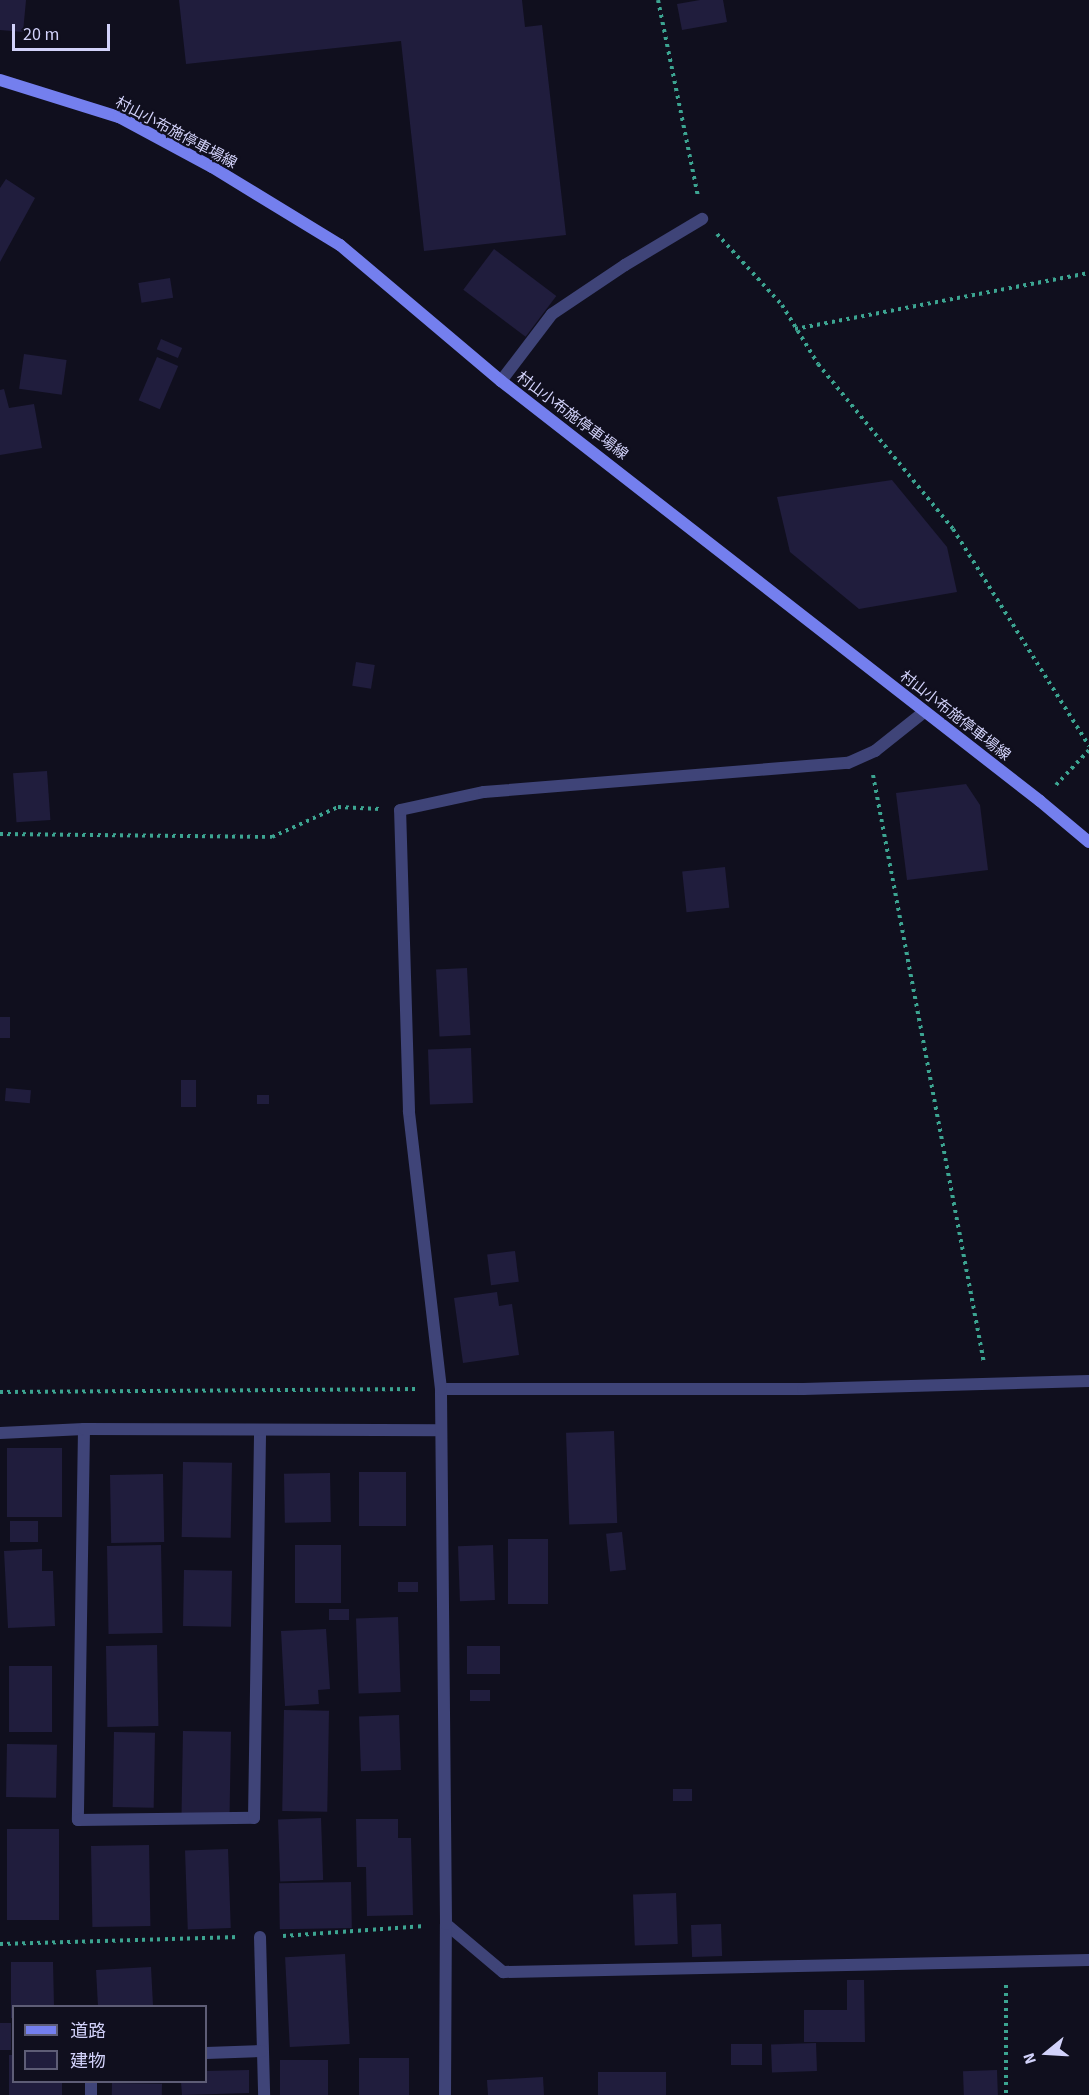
<!DOCTYPE html>
<meta charset="utf-8">
<style>
body{margin:0}
#map{position:relative;width:1089px;height:2095px;overflow:hidden;background:#100f1e;font-family:"Source Sans 3","Noto Sans JP",sans-serif}
div>[style]{position:absolute}
[style*='--x']{left:calc(var(--x)*1px);top:calc(var(--y)*1px);width:calc(var(--w)*1px);rotate:calc(var(--a)*1deg)}
.building>*{inset:0;background:#201d3d;transform-origin:0 0}
.path>*{height:4px;margin-top:-2px;transform-origin:0;background:repeating-linear-gradient(90deg,#3ca491 0 3px,transparent 0 7.5px)}
.minor>*{height:12px;margin:-6px;padding:0 6px;transform-origin:6px;border-radius:6px;background:#3f4478}
.secondary>*{height:12px;margin:-6px;padding:0 6px;transform-origin:6px;border-radius:6px;background:#747fee}
span{translate:-50% -50%;white-space:nowrap;text-align:center;line-height:1.15;-webkit-text-stroke:4.5px #100f1e;paint-order:stroke}
.street-label{font-size:15px;color:#d2d2fa}
.legend{position:absolute;left:12px;top:2005px;width:195px;height:78px;box-sizing:border-box;background:#100f1e;border:2px solid #5e5d76;margin:0;padding:8px 10px;list-style:none;font-size:18px;color:#d2d2fa}
.legend li{display:flex;align-items:center;gap:12px;height:30px}
.legend b{width:30px;border:2px solid #5e5d76}
.north{position:absolute;left:1017px;top:2023px;width:60px;height:60px;-webkit-text-stroke:4px #100f1e;paint-order:stroke;rotate:252deg;font-size:16px;font-weight:700;line-height:24px;text-align:center;color:#d2d2fa}
.north::after{content:'';display:block;margin:auto;width:21px;height:27px;background:#d2d2fa;clip-path:polygon(50% 0,100% 100%,50% 72%,0 100%)}
.scale{position:absolute;left:12px;top:24px;width:98px;height:27px;box-sizing:border-box;border:3px solid #d2d2fa;border-top:0;padding-left:8px;font-size:18px;line-height:21px;white-space:nowrap;color:#d2d2fa;-webkit-text-stroke:4px #100f1e;paint-order:stroke}
</style>
<div id="map">
<div class="building">
<div style="clip-path:polygon(0 0,26px 0,23px 32px,0 30px)"></div>
<div style="clip-path:polygon(179px 0,522px 0,525px 27px,542px 25px,566px 235px,424px 251px,401px 41px,186px 64px)"></div>
<div style="clip-path:polygon(700px 0,723px 0,727px 22px,682px 30px,677px 4px)"></div>
<div style="clip-path:polygon(6px 179px,35px 198px,0 262px,0 188px)"></div>
<div style="left:494px;top:249px;width:78px;height:51px;rotate:37deg"></div>
<div style="left:170px;top:278px;width:20px;height:32px;rotate:81deg"></div>
<div style="left:161px;top:339px;width:23px;height:11px;rotate:23deg"></div>
<div style="left:24px;top:354px;width:43px;height:35px;rotate:8deg"></div>
<div style="left:157px;top:357px;width:23px;height:47px;rotate:23deg"></div>
<div style="clip-path:polygon(4px 389px,9px 408px,34px 404px,42px 448px,0 455px,0 390px)"></div>
<div style="clip-path:polygon(892px 480px,947px 547px,957px 592px,859px 609px,790px 552px,777px 497px)"></div>
<div style="left:356px;top:662px;width:19px;height:24px;rotate:9deg"></div>
<div style="left:47px;top:771px;width:49px;height:34px;rotate:86deg"></div>
<div style="clip-path:polygon(966px 784px,980px 805px,988px 870px,907px 880px,896px 793px)"></div>
<div style="left:725px;top:867px;width:41px;height:43px;rotate:84deg"></div>
<div style="left:467px;top:968px;width:67px;height:31px;rotate:87deg"></div>
<div style="left:0;top:1017px;width:10px;height:21px"></div>
<div style="left:471px;top:1048px;width:55px;height:43px;rotate:88deg"></div>
<div style="left:181px;top:1080px;width:15px;height:27px"></div>
<div style="left:6px;top:1088px;width:25px;height:13px;rotate:5deg"></div>
<div style="left:257px;top:1095px;width:12px;height:9px"></div>
<div style="left:515px;top:1251px;width:31px;height:28px;rotate:83deg"></div>
<div style="clip-path:polygon(497px 1292px,499px 1306px,512px 1304px,519px 1355px,463px 1363px,454px 1298px)"></div>
<div style="left:614px;top:1431px;width:92px;height:48px;rotate:88deg"></div>
<div style="left:7px;top:1448px;width:55px;height:69px"></div>
<div style="left:183px;top:1462px;width:49px;height:75px;rotate:1deg"></div>
<div style="left:359px;top:1472px;width:47px;height:54px"></div>
<div style="left:330px;top:1473px;width:49px;height:46px;rotate:89deg"></div>
<div style="left:163px;top:1474px;width:68px;height:53px;rotate:89deg"></div>
<div style="left:38px;top:1521px;width:21px;height:28px;rotate:90deg"></div>
<div style="left:622px;top:1532px;width:38px;height:16px;rotate:84deg"></div>
<div style="left:508px;top:1539px;width:40px;height:65px"></div>
<div style="left:161px;top:1545px;width:88px;height:54px;rotate:89deg"></div>
<div style="left:295px;top:1545px;width:46px;height:58px"></div>
<div style="left:493px;top:1545px;width:55px;height:35px;rotate:88deg"></div>
<div style="clip-path:polygon(42px 1549px,42px 1571px,53px 1571px,55px 1626px,8px 1628px,4px 1551px)"></div>
<div style="left:184px;top:1570px;width:48px;height:56px;rotate:1deg"></div>
<div style="left:398px;top:1582px;width:20px;height:10px"></div>
<div style="left:329px;top:1609px;width:20px;height:11px"></div>
<div style="left:398px;top:1617px;width:75px;height:42px;rotate:88deg"></div>
<div style="clip-path:polygon(326px 1629px,330px 1689px,318px 1690px,319px 1704px,285px 1706px,281px 1631px)"></div>
<div style="left:157px;top:1645px;width:81px;height:51px;rotate:89deg"></div>
<div style="left:500px;top:1646px;width:28px;height:33px;rotate:90deg"></div>
<div style="left:9px;top:1666px;width:43px;height:66px"></div>
<div style="left:470px;top:1690px;width:20px;height:11px"></div>
<div style="left:284px;top:1710px;width:45px;height:101px;rotate:1deg"></div>
<div style="left:399px;top:1715px;width:55px;height:40px;rotate:88deg"></div>
<div style="left:183px;top:1731px;width:48px;height:85px;rotate:1deg"></div>
<div style="left:114px;top:1732px;width:41px;height:75px;rotate:1deg"></div>
<div style="left:7px;top:1744px;width:50px;height:53px;rotate:1deg"></div>
<div style="left:673px;top:1789px;width:19px;height:12px"></div>
<div style="left:321px;top:1818px;width:62px;height:43px;rotate:88deg"></div>
<div style="clip-path:polygon(356px 1819px,398px 1819px,398px 1838px,411px 1838px,413px 1915px,367px 1916px,366px 1867px,357px 1867px)"></div>
<div style="left:7px;top:1829px;width:52px;height:91px"></div>
<div style="left:149px;top:1845px;width:81px;height:58px;rotate:89deg"></div>
<div style="left:228px;top:1849px;width:79px;height:43px;rotate:88deg"></div>
<div style="left:351px;top:1882px;width:46px;height:72px;rotate:89deg"></div>
<div style="left:676px;top:1893px;width:51px;height:43px;rotate:88deg"></div>
<div style="left:721px;top:1924px;width:32px;height:30px;rotate:88deg"></div>
<div style="left:345px;top:1954px;width:90px;height:60px;rotate:87deg"></div>
<div style="clip-path:polygon(11px 1962px,53px 1962px,54px 2006px,14px 2006px,14px 2018px,11px 2018px)"></div>
<div style="left:151px;top:1967px;width:39px;height:55px;rotate:87deg"></div>
<div style="clip-path:polygon(847px 1980px,864px 1980px,865px 2042px,804px 2042px,804px 2010px,847px 2010px)"></div>
<div style="left:0;top:2023px;width:11px;height:27px"></div>
<div style="left:816px;top:2043px;width:28px;height:45px;rotate:88deg"></div>
<div style="left:731px;top:2044px;width:31px;height:21px"></div>
<div style="clip-path:polygon(9px 2055px,14px 2055px,14px 2082px,62px 2082px,62px 2095px,9px 2095px)"></div>
<div style="left:359px;top:2058px;width:50px;height:37px"></div>
<div style="left:280px;top:2060px;width:48px;height:35px"></div>
<div style="clip-path:polygon(249px 2070px,249px 2093px,182px 2095px,181px 2082px,206px 2082px,206px 2071px)"></div>
<div style="left:997px;top:2070px;width:25px;height:34px;rotate:88deg"></div>
<div style="left:666px;top:2072px;width:23px;height:68px;rotate:90deg"></div>
<div style="clip-path:polygon(543px 2077px,544px 2095px,488px 2095px,487px 2080px)"></div>
<div style="left:112px;top:2083px;width:50px;height:12px;rotate:1deg"></div>
</div>
<div class="path">
<div style="--x:658;--y:0;--w:201;--a:78.5"></div>
<div style="--x:717;--y:234;--w:96;--a:47.5"></div>
<div style="--x:782;--y:305;--w:69;--a:58.6"></div>
<div style="--x:818;--y:364;--w:213;--a:50.7"></div>
<div style="--x:953;--y:529;--w:256;--a:57.9"></div>
<div style="--x:795;--y:329;--w:299;--a:-10.8"></div>
<div style="--x:873;--y:775;--w:598;--a:79.31"></div>
<div style="--x:1056;--y:785;--w:48;--a:-46.7"></div>
<div style="--x:0;--y:834;--w:272;--a:0.6"></div>
<div style="--x:272;--y:837;--w:72;--a:-24.4"></div>
<div style="--x:338;--y:807;--w:42;--a:2.7"></div>
<div style="--x:0;--y:1392;--w:419;--a:-0.4"></div>
<div style="--x:283;--y:1936;--w:142;--a:-4"></div>
<div style="--x:0;--y:1944;--w:239;--a:-1.7"></div>
<div style="--x:1006;--y:1985;--w:110;--a:90"></div>
</div>
<div class="minor">
<div style="--x:501;--y:381;--w:84;--a:-52.7"></div>
<div style="--x:552;--y:314;--w:88;--a:-33.9"></div>
<div style="--x:625;--y:265;--w:90;--a:-30.9"></div>
<div style="--x:441;--y:1389;--w:362;--a:0"></div>
<div style="--x:803;--y:1389;--w:286;--a:-1.6"></div>
<div style="--x:84;--y:1429;--w:391;--a:90.9"></div>
<div style="--x:78;--y:1820;--w:176;--a:-0.7"></div>
<div style="--x:254;--y:1818;--w:387;--a:-89.1"></div>
<div style="--x:0;--y:1433;--w:84;--a:-2.7"></div>
<div style="--x:84;--y:1429;--w:356;--a:0.2"></div>
<div style="--x:446;--y:1924;--w:75;--a:40.1"></div>
<div style="--x:503;--y:1972;--w:586;--a:-1.17"></div>
<div style="--x:260;--y:1937;--w:158;--a:88.5"></div>
<div style="--x:206;--y:2053;--w:56;--a:-2"></div>
<div style="--x:91;--y:2082;--w:13;--a:90"></div>
<div style="--x:445;--y:2095;--w:171;--a:-89.7"></div>
<div style="--x:446;--y:1924;--w:535;--a:-90.54"></div>
<div style="--x:441;--y:1389;--w:280;--a:-96.6"></div>
<div style="--x:409;--y:1111;--w:301;--a:-91.7"></div>
<div style="--x:400;--y:810;--w:86;--a:-12.1"></div>
<div style="--x:484;--y:792;--w:365;--a:-4.6"></div>
<div style="--x:848;--y:763;--w:30;--a:-24"></div>
<div style="--x:875;--y:751;--w:63;--a:-38.5"></div>
</div>
<div class="secondary">
<div style="--x:0;--y:80;--w:125;--a:17.3"></div>
<div style="--x:119;--y:117;--w:106;--a:28.3"></div>
<div style="--x:212;--y:167;--w:150;--a:31.4"></div>
<div style="--x:340;--y:245;--w:211;--a:40.2"></div>
<div style="--x:501;--y:381;--w:683;--a:37.93"></div>
<div style="--x:1040;--y:801;--w:64;--a:39.9"></div>
</div>
<div class="street-label">
<span style="left:176px;top:133px;rotate:28deg">村山小布施停車場線</span>
<span style="left:572px;top:416px;rotate:37deg">村山小布施停車場線</span>
<span style="left:955px;top:716px;rotate:38deg">村山小布施停車場線</span>
</div>
<ul class="legend">
<li><b style="height:8px;background:#747fee"></b>道路</li>
<li><b style="height:16px;background:#201d3d"></b>建物</li>
</ul>
<div class="north">N</div>
<div class="scale">20 m</div>
</div>
